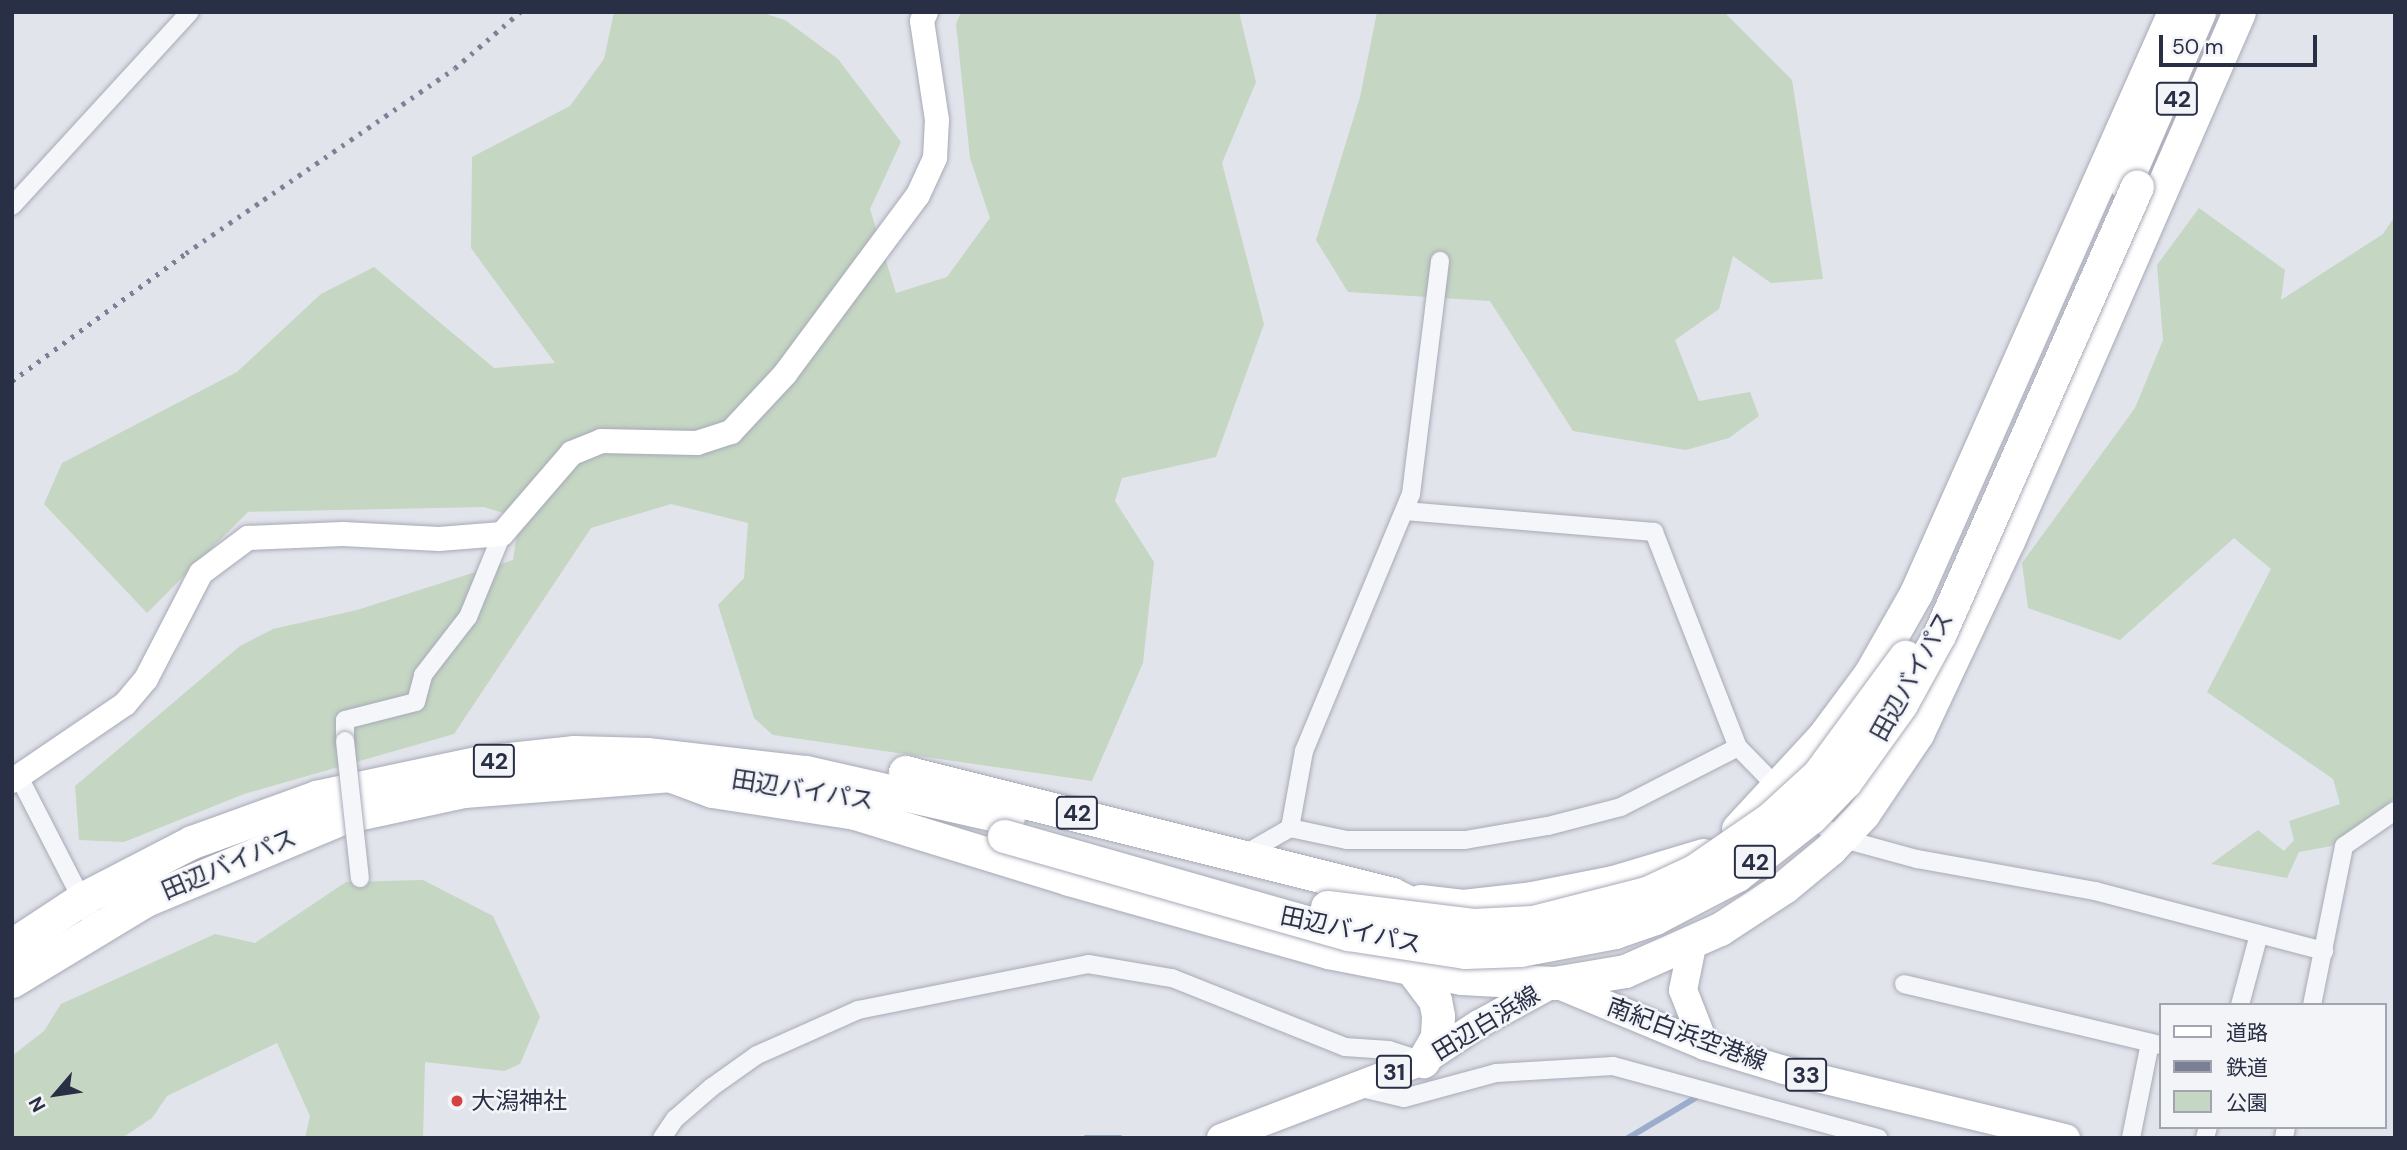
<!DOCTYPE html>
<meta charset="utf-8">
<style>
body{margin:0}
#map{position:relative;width:2407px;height:1150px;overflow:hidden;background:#e2e4eb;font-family:"DM Sans","Noto Sans JP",sans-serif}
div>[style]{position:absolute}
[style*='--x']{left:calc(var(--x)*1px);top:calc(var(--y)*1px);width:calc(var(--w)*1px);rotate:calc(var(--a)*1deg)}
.green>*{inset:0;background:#c5d6c3}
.stream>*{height:6px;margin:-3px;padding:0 3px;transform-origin:3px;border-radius:3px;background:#9baccd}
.roads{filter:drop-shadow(0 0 2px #a7aab6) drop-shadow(0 0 2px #a7aab6)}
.street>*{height:18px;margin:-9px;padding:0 9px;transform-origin:9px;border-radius:9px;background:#f5f6f9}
.secondary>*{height:24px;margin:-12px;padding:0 12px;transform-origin:12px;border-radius:12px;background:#fff}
.primary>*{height:28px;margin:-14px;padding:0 14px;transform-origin:14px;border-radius:14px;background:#fff}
.highway>*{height:33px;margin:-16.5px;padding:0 16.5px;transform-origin:16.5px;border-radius:16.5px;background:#fff}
.rail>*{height:5px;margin-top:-2.5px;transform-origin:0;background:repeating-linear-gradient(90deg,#7a8196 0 3.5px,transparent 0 10.5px)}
.bridges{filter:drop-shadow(0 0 2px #a7aab6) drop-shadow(0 0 2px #a7aab6)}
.street-bridge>*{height:18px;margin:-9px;padding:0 9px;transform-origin:9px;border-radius:9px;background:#f5f6f9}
.highway-bridge>*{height:33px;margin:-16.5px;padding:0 16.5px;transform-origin:16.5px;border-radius:16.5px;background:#fff}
.dots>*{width:19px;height:19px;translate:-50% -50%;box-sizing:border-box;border:4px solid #f2f4f8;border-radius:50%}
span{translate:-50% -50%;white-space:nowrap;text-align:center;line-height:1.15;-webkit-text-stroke:5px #f2f4f8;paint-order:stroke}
.shield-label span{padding:2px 5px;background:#f2f4f8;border:2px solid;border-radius:5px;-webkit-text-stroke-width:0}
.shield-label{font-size:23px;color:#292f44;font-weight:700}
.street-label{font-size:24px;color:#292f44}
.poi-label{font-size:24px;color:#292f44}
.left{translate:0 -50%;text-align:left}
.frame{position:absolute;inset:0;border:14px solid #292f44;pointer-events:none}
.legend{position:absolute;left:2159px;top:1003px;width:228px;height:126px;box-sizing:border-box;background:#f2f4f8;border:2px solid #a2a5b0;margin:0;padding:9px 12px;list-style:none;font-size:21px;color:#292f44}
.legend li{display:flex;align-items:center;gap:14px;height:35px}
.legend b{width:35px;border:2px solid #a2a5b0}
.north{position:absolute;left:21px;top:1059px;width:70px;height:70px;-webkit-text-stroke:5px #f2f4f8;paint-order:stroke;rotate:241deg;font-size:19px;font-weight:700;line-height:28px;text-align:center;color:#292f44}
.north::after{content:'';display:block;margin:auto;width:24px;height:32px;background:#292f44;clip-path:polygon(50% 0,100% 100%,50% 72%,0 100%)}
.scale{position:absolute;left:2159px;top:35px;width:158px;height:32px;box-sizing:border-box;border:4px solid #292f44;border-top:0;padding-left:9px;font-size:21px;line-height:24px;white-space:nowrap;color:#292f44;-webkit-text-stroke:5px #f2f4f8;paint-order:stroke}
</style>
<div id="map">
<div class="green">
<div style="clip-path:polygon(614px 12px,760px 12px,785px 20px,838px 59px,901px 142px,870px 209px,896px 293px,947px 277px,990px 218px,970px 158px,956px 24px,961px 12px,1239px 12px,1256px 82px,1222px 163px,1264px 324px,1216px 457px,1122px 478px,1115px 501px,1154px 562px,1143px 663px,1092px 781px,773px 735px,754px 718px,718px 605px,744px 578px,748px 523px,671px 504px,591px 528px,454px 734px,244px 794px,124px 842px,79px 840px,75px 786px,240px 646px,273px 629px,357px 610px,513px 560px,519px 518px,484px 507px,248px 512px,147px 613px,44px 504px,62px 463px,237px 372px,321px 294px,374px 267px,494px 368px,555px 363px,471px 248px,472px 157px,570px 106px,604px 59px)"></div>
<div style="clip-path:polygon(1377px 12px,1724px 12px,1792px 80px,1823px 279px,1771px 283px,1733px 256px,1719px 309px,1675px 340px,1699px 401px,1750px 392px,1759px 416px,1729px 438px,1686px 450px,1573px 431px,1490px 301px,1348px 292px,1316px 240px,1360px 97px)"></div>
<div style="clip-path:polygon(2199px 208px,2285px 270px,2281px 300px,2383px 234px,2395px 216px,2395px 798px,2332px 846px,2299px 852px,2287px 878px,2211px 864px,2258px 830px,2284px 851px,2294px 840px,2289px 821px,2340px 804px,2333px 779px,2207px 692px,2271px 569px,2234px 538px,2120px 640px,2028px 608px,2022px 563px,2135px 408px,2163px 340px,2157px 265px)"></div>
<div style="clip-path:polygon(423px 880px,493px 916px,540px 1017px,520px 1064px,504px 1071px,425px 1062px,423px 1138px,305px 1138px,310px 1116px,277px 1043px,167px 1096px,152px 1118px,122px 1138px,12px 1138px,12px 1056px,44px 1031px,61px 1004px,215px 934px,255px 943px,346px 882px)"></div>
</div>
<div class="stream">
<div style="--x:1086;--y:1138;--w:34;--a:0"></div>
<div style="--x:1628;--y:1138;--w:78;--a:-30.8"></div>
</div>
<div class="roads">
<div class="street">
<div style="--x:12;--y:206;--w:263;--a:-47.5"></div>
<div style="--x:1405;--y:511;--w:250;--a:4.8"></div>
<div style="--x:1654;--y:532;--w:231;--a:68.7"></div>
<div style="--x:1738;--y:747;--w:60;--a:45.7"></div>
<div style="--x:345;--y:741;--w:21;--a:-90"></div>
<div style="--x:345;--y:720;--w:73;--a:-14.2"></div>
<div style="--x:416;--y:702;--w:28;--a:-75"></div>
<div style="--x:423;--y:675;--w:73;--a:-52.2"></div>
<div style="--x:468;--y:617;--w:90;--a:-67.7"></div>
<div style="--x:19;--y:777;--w:169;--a:62.8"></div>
<div style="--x:1806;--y:814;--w:42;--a:35.2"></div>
<div style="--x:1840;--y:838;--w:80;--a:15.3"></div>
<div style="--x:1917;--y:859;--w:181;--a:10.2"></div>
<div style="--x:2095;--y:891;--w:237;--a:14.7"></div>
<div style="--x:1290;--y:828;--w:58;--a:11.9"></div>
<div style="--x:1347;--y:840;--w:118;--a:0"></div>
<div style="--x:1465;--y:840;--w:84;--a:-9.6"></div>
<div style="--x:1548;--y:826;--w:75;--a:-14.6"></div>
<div style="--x:1621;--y:807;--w:131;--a:-27.1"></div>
<div style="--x:1245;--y:854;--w:52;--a:-30"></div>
<div style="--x:1290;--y:828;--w:78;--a:-79.7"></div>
<div style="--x:1304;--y:751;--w:278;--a:-67.4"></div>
<div style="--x:1411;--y:494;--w:235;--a:-82.9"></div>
<div style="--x:1904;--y:984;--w:263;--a:13.4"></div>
<div style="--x:2240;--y:1005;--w:73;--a:-75"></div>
<div style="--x:2312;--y:1005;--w:162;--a:-78.6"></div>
<div style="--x:2344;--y:846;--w:62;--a:-34.5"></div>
<div style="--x:1357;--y:1087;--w:48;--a:13.2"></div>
<div style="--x:1404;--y:1098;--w:95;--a:-15.2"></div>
<div style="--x:1496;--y:1073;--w:117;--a:-3.4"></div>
<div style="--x:1613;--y:1066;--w:275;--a:15.2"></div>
<div style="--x:662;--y:1138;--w:23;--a:-56"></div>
<div style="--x:675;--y:1119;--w:49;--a:-40.9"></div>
<div style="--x:712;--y:1087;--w:55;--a:-35.4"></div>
<div style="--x:757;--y:1055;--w:111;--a:-24"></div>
<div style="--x:858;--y:1010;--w:235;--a:-11.3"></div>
<div style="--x:1088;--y:964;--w:85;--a:9.5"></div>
<div style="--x:1172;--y:978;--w:186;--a:21.7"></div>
<div style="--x:1345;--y:1047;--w:44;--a:3.9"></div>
<div style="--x:1389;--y:1050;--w:35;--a:18"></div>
<div style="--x:2131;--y:1138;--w:97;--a:-78.7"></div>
<div style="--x:2205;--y:1138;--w:11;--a:-75"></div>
<div style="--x:2284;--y:1138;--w:11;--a:-80"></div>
</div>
<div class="secondary">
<div style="--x:12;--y:781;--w:137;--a:-34.3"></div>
<div style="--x:125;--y:704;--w:33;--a:-50"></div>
<div style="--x:146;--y:679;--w:119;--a:-62.6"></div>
<div style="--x:201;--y:573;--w:59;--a:-36.7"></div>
<div style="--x:248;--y:538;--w:95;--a:-2.4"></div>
<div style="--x:343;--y:534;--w:96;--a:3"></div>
<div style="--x:439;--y:539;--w:63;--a:-4.5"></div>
<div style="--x:502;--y:534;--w:107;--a:-49.2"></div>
<div style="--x:572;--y:453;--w:31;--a:-22"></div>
<div style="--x:601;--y:441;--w:96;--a:1.2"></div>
<div style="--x:697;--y:443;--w:36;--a:-18"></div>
<div style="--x:731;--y:432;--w:79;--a:-47"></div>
<div style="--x:785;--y:374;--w:223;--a:-53.4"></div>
<div style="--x:918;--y:195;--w:41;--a:-65.3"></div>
<div style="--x:935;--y:158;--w:38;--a:-87"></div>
<div style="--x:937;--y:120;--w:100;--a:-98.6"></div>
<div style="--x:922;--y:21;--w:10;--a:-66"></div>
</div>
<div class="primary">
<div style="--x:1693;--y:941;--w:50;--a:101.5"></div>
<div style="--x:1683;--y:990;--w:60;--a:68.6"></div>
<div style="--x:1221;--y:1138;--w:216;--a:-20.9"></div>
<div style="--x:1423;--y:1061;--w:67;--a:-33.5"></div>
<div style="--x:1479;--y:1024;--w:85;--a:-28.7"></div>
<div style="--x:1554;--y:983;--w:164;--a:22.6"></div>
<div style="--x:1705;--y:1046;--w:83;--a:16.9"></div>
<div style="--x:1784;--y:1070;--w:290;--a:13.6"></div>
</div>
<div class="highway">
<div style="--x:2125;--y:183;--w:186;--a:-66.6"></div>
<div style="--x:661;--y:772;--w:54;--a:20.4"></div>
<div style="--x:712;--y:791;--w:145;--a:8.7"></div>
<div style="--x:855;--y:813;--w:224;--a:17.1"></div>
<div style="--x:1069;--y:879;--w:269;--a:15.7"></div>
<div style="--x:1328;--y:952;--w:136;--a:11"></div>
<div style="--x:1462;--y:978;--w:92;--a:3.1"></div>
<div style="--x:1554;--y:983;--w:72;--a:-9.6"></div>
<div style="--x:1625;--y:971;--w:104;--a:-23.9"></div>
<div style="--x:1720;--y:929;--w:77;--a:-33.3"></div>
<div style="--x:1784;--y:887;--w:60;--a:-39.6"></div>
<div style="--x:1830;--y:849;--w:48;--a:-46.7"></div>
<div style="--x:1863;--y:814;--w:97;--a:-56"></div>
<div style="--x:1917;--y:734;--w:213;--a:-64.8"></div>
<div style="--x:2008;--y:541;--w:577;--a:-66.41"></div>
<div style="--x:905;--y:772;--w:502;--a:14.06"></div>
<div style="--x:1392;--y:894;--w:60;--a:25.7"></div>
<div style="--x:1738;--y:829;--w:125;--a:-47.3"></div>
<div style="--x:1823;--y:737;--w:79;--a:-53.3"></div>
<div style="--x:1870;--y:674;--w:93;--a:-60.4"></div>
<div style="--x:1916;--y:593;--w:636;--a:-66.06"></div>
<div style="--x:1420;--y:901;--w:43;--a:6.6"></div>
<div style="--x:1463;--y:906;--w:69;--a:-6.6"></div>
<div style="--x:1532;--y:898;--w:83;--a:-11.2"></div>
<div style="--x:1613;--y:882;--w:94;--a:-16.7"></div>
<div style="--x:12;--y:945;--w:84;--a:-33.3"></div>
<div style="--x:82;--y:899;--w:124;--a:-27.4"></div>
<div style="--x:192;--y:842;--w:132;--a:-19.9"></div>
<div style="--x:316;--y:797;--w:169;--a:-12"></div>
<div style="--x:481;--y:762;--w:94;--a:-6.1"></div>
<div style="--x:574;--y:752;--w:73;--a:1.6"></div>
<div style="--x:647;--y:754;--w:160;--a:6.5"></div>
<div style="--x:806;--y:772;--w:207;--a:12.8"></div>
<div style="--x:1410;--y:967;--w:41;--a:52.9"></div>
<div style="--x:1435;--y:1000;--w:16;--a:79"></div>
<div style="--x:1438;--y:1016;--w:21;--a:93"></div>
<div style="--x:1437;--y:1037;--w:28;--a:120"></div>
<div style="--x:12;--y:981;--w:157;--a:-31.2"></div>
<div style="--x:146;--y:900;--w:218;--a:-22.7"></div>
<div style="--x:347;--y:816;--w:120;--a:-12.1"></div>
<div style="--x:464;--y:791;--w:221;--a:-4.4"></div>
</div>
</div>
<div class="rail">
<div style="--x:12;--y:381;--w:216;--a:-36.3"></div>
<div style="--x:186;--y:253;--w:326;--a:-34.5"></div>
<div style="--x:455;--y:68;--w:86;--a:-40.7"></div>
</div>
<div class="bridges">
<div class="street-bridge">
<div style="--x:345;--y:741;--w:138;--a:83.8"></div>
</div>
<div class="highway-bridge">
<div style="--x:1004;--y:836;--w:358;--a:15.9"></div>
<div style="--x:1348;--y:934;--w:118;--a:8.7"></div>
<div style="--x:1465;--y:952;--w:55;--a:-2.1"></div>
<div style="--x:1520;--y:950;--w:97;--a:-10.7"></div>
<div style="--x:1615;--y:932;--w:42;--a:-19.3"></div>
<div style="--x:1655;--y:918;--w:93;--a:-27.7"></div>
<div style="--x:1737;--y:875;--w:94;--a:-38.1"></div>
<div style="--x:1811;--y:817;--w:49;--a:-45.8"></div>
<div style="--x:1845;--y:782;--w:96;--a:-54.3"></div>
<div style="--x:1901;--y:704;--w:81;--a:-61.2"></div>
<div style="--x:1940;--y:633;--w:488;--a:-66.2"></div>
<div style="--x:1327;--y:907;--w:147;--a:7"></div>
<div style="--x:1473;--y:925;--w:60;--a:-2.9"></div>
<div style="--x:1533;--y:922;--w:118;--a:-14.3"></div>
<div style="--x:1647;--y:893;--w:52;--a:-25.1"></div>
<div style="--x:1694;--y:871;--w:93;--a:-34.5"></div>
<div style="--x:1771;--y:818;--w:64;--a:-42.5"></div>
<div style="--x:1818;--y:775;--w:147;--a:-53.6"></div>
</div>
</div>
<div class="dots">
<div style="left:457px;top:1101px;background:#d64142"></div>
</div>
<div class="shield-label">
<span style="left:2177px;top:99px">42</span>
<span style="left:494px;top:761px">42</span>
<span style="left:1077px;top:813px">42</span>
<span style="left:1755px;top:862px">42</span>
<span style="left:1394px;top:1072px">31</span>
<span style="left:1806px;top:1075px">33</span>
</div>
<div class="street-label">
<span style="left:1912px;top:676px;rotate:-61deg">田辺バイパス</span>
<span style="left:803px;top:790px;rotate:9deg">田辺バイパス</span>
<span style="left:229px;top:864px;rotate:-23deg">田辺バイパス</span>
<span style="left:1351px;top:930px;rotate:12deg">田辺バイパス</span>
<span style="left:1486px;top:1023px;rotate:-31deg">田辺白浜線</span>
<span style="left:1687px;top:1034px;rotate:20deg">南紀白浜空港線</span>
</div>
<div class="poi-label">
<span class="left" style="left:471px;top:1101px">大潟神社</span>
</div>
<div class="frame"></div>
<ul class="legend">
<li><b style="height:9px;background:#fff"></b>道路</li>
<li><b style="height:9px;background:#7a8196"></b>鉄道</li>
<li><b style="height:19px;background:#c5d6c3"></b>公園</li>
</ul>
<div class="north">N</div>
<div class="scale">50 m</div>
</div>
